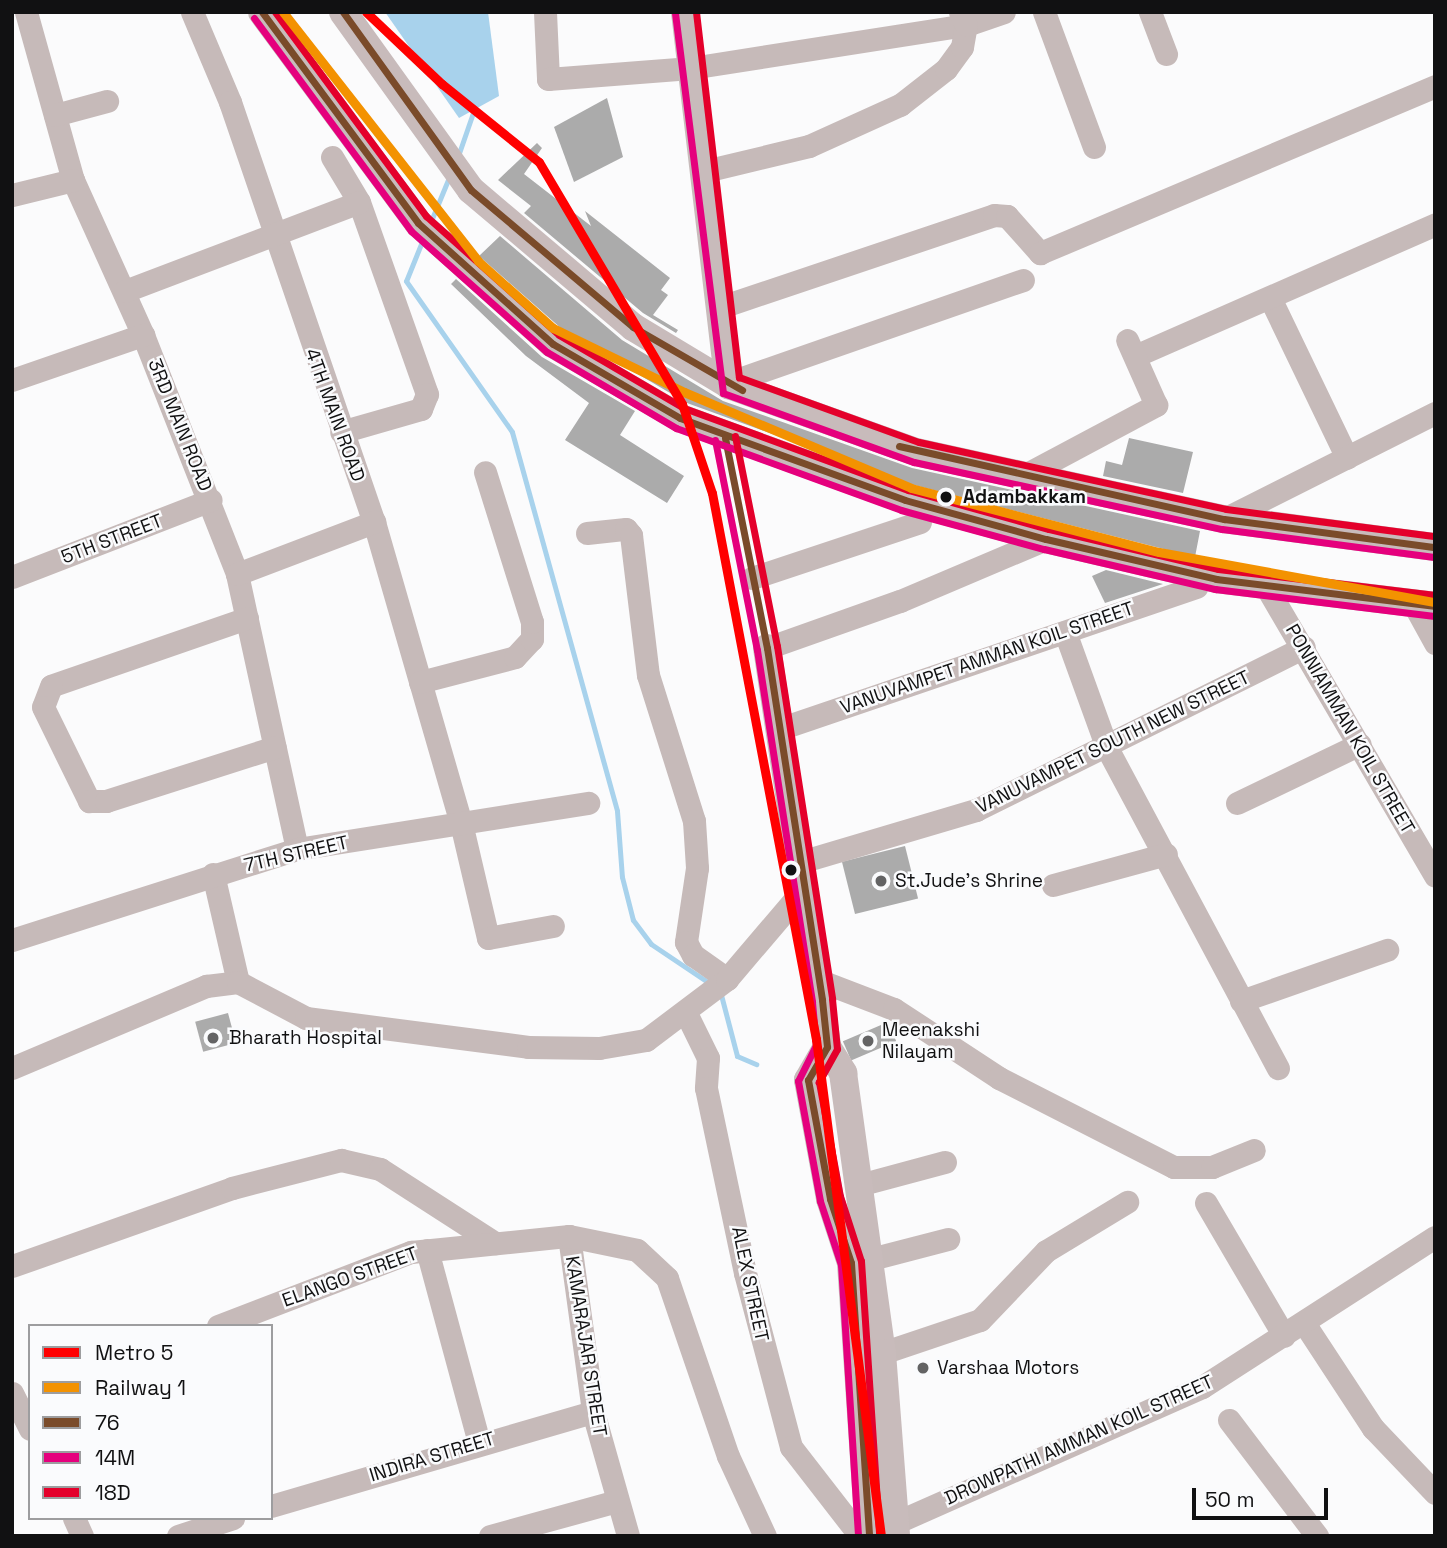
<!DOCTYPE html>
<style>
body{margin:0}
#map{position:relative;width:1447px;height:1548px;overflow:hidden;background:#fbfbfc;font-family:"Space Grotesk",sans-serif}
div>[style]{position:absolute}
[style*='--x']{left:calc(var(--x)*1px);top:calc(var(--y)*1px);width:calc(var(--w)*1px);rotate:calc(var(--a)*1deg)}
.water>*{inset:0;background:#a8d2ec}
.stream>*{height:5px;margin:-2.5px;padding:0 2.5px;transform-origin:2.5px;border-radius:2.5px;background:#a8d2ec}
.building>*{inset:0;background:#ababab;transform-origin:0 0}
.minor>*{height:23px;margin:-11.5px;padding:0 11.5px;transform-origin:11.5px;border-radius:11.5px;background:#c6bab9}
.major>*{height:28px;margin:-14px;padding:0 14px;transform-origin:14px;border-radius:14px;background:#c8bbbb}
.bus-1>*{height:7px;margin:-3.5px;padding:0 3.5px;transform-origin:3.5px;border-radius:3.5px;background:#7a4b2a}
.bus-2>*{height:7px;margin:-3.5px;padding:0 3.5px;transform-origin:3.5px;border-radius:3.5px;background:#e5007d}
.bus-3>*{height:7px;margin:-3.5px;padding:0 3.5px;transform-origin:3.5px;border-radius:3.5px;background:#e4002b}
.rail-1>*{height:9px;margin:-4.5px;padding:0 4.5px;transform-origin:4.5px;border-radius:4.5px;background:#f39201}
.metro-1>*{height:9px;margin:-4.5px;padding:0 4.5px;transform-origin:4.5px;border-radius:4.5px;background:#f00}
.dots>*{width:19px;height:19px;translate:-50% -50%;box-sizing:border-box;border:4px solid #fafbfd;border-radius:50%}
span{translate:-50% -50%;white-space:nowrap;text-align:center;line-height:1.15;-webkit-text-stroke:5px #fafbfd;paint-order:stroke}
.street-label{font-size:19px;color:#111112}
.stop-label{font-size:19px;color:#111112;font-weight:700}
.left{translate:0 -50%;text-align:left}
.poi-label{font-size:19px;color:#111112}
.frame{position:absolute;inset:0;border:14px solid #111112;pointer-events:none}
.legend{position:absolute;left:28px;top:1324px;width:245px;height:196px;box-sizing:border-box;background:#fafbfd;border:2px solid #9d9d9f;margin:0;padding:9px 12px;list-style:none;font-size:21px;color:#111112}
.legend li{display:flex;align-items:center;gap:14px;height:35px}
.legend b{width:35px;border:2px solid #9d9d9f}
.scale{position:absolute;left:1192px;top:1488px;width:136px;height:32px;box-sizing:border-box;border:4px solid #111112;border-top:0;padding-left:9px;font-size:21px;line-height:24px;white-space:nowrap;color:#111112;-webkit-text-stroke:5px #fafbfd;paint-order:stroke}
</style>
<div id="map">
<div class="water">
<div style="clip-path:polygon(385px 12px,488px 12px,499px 96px,459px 118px)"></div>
</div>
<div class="stream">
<div style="--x:458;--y:156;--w:55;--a:-70.9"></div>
<div style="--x:431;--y:221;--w:50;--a:-67.6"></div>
<div style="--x:423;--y:239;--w:45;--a:112"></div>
<div style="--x:406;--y:281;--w:184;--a:54.9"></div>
<div style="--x:512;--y:432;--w:393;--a:74.5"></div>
<div style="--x:617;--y:811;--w:66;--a:85.7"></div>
<div style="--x:622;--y:877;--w:44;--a:75.7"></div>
<div style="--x:633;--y:920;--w:30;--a:53"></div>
<div style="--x:651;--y:944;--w:70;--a:33.9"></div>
<div style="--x:720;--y:991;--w:67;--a:75.3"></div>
<div style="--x:737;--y:1056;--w:21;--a:23"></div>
</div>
<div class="building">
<div style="clip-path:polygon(607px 98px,623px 157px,574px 182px,554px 127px)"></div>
<div style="clip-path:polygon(537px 143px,542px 148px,524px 174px,591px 226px,585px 211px,670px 278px,661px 290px,668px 295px,653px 315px,678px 330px,676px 333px,643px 313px,524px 213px,531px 206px,498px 180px)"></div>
<div style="clip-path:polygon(500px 236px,622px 340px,723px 401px,912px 468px,1200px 531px,1195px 557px,910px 484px,687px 403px,563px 330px,479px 256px)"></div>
<div style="clip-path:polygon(456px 279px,542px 357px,635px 411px,620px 435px,684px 476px,667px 503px,565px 440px,589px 403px,526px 356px,451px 284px)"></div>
<div style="clip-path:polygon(1129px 438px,1193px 452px,1183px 493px,1103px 476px,1106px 461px,1122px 465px)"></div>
<div style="clip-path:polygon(1106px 570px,1163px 584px,1105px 603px,1092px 576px)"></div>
<div style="left:905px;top:846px;width:54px;height:65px;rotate:76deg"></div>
<div style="left:228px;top:1013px;width:31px;height:34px;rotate:75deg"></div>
<div style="left:888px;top:1022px;width:21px;height:49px;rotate:67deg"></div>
</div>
<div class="minor">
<div style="--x:26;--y:12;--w:174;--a:74.4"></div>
<div style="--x:73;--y:180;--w:170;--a:65.7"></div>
<div style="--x:143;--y:335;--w:257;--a:68.5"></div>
<div style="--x:237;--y:574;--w:281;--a:77.7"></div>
<div style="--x:192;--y:12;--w:98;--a:67.1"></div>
<div style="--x:230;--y:102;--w:444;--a:71.1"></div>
<div style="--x:374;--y:522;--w:313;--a:73.9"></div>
<div style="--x:461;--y:823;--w:118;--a:76.8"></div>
<div style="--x:488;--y:938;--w:66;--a:-10.5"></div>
<div style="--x:545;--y:12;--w:67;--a:87.4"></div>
<div style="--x:548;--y:79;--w:143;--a:-4.4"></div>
<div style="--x:691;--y:68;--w:278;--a:-8.9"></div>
<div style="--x:966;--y:25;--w:40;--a:-18.9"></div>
<div style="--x:1044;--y:12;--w:144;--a:69.7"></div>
<div style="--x:1150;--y:12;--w:45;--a:69.1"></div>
<div style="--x:55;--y:115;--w:54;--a:-15.1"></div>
<div style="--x:332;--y:157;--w:52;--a:59"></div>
<div style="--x:359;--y:202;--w:204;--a:70.5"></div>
<div style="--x:427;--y:394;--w:16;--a:112"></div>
<div style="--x:421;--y:409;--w:83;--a:164"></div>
<div style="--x:705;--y:171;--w:107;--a:-13.5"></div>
<div style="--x:809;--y:146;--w:100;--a:-24.3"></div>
<div style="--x:900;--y:105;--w:58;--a:-38"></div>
<div style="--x:946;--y:69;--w:27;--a:-54"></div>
<div style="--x:962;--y:47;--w:22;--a:-80"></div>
<div style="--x:966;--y:25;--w:14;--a:-115"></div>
<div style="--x:12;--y:195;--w:63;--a:-13.8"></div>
<div style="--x:125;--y:291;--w:250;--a:-20.8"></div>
<div style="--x:1271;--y:300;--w:175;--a:64.3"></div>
<div style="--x:721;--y:307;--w:288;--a:-18.6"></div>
<div style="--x:994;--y:215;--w:13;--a:4"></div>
<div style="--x:1007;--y:216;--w:50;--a:48.3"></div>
<div style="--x:1040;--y:253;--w:429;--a:-22.9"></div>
<div style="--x:1135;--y:356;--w:328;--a:-23.7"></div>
<div style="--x:12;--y:380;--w:139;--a:-19"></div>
<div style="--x:733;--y:381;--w:307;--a:-19.2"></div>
<div style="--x:1025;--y:475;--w:149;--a:-28.1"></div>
<div style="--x:1156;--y:405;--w:71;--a:-114"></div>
<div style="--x:1224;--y:519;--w:236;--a:-26.7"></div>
<div style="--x:587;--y:533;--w:39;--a:-6"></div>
<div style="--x:626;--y:529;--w:8;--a:50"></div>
<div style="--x:631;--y:535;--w:141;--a:83.1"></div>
<div style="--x:648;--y:675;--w:153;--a:72.5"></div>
<div style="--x:694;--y:821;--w:47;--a:86.3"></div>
<div style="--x:697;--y:868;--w:75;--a:98.5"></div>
<div style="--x:686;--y:942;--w:15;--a:62"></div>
<div style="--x:693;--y:955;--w:42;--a:35.2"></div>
<div style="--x:237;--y:574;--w:147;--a:-20.8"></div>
<div style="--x:12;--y:577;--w:213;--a:-21.2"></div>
<div style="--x:752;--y:578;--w:177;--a:-18.4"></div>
<div style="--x:1264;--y:583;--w:339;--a:59.7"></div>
<div style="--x:1413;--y:603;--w:46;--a:61.2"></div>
<div style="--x:247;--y:618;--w:207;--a:160.9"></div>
<div style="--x:51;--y:686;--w:22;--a:111"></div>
<div style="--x:43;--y:707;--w:105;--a:63.9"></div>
<div style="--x:89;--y:801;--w:17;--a:0"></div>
<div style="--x:106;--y:801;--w:177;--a:-17.7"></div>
<div style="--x:1065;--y:632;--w:123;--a:70.1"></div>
<div style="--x:1107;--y:748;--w:363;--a:61.9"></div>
<div style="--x:767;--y:648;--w:141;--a:-19.5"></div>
<div style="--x:900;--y:601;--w:159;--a:-23"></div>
<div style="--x:420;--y:682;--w:98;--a:-14.7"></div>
<div style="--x:515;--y:657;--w:25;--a:-47"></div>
<div style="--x:532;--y:639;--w:17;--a:-90"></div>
<div style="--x:532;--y:622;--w:157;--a:-107.4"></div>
<div style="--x:779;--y:729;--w:441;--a:-18.8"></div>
<div style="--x:1237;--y:803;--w:136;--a:-25.6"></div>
<div style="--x:797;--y:863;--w:187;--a:-16.5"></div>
<div style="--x:976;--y:810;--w:366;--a:-26.4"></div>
<div style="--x:213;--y:874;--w:111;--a:77"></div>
<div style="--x:1053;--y:885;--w:117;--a:-15.3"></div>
<div style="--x:12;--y:940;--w:299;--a:-17.7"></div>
<div style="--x:297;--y:849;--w:295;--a:-9"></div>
<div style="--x:818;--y:980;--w:81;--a:20.9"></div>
<div style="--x:894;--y:1009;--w:126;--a:33.3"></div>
<div style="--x:999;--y:1078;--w:196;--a:27"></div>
<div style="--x:1174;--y:1167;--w:38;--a:0"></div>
<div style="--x:1212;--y:1167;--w:45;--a:-22"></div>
<div style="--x:1241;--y:1001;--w:155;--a:-19.3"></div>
<div style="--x:686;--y:1013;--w:50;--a:63.9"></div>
<div style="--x:708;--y:1058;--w:30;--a:94"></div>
<div style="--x:706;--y:1088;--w:189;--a:78.1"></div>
<div style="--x:745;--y:1273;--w:180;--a:75.2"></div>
<div style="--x:791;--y:1447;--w:113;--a:52.2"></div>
<div style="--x:12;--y:1068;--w:211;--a:-22.9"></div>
<div style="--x:206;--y:986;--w:32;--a:-7"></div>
<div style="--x:238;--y:982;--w:77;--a:27.9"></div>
<div style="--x:306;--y:1018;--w:224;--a:7.4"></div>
<div style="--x:528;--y:1047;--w:71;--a:0.8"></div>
<div style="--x:599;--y:1048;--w:48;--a:-9.7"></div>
<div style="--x:646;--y:1040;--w:101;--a:-37"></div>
<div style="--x:727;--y:979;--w:114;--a:-49.6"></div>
<div style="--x:859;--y:1185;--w:89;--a:-15"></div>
<div style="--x:1206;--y:1203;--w:154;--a:59.6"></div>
<div style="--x:569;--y:1236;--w:178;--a:82.2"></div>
<div style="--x:593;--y:1412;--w:129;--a:74.2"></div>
<div style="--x:427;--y:1250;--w:200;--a:74.9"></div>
<div style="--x:867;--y:1260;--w:84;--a:-14.5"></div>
<div style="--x:12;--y:1266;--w:233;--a:-19.5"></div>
<div style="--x:232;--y:1188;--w:113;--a:-14.4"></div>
<div style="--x:341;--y:1160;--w:40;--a:13"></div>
<div style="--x:380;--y:1169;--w:137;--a:32.8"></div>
<div style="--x:1304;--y:1323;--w:126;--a:56.7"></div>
<div style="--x:1373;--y:1428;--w:90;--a:46.4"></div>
<div style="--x:218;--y:1326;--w:207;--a:-21"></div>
<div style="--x:411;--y:1252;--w:159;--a:-5.8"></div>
<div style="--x:569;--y:1236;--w:69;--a:11.6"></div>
<div style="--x:637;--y:1250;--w:41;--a:43"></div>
<div style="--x:667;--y:1278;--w:188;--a:71.1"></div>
<div style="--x:728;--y:1456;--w:88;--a:65.2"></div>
<div style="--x:882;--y:1353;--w:103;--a:-18.6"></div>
<div style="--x:980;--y:1320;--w:95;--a:-46.3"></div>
<div style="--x:1046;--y:1251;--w:95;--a:-31.2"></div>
<div style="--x:12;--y:1393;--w:40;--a:63.4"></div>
<div style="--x:1229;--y:1420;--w:146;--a:52.8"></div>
<div style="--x:271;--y:1506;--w:335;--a:-16.3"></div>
<div style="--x:74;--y:1518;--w:20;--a:66"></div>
<div style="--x:895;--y:1523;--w:336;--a:-23.9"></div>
<div style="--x:1202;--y:1387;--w:277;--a:-32.8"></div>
<div style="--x:178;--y:1536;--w:58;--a:-18.1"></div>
<div style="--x:490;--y:1536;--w:132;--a:-15.4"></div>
</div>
<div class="major">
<div style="--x:262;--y:12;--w:262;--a:53.5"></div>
<div style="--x:418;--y:223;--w:181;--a:41.9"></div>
<div style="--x:553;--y:344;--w:147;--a:30.2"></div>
<div style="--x:680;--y:418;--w:239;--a:20"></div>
<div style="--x:905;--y:500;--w:146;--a:15.5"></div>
<div style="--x:1046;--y:539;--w:175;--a:13.2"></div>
<div style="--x:1216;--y:579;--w:221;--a:7"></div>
<div style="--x:343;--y:12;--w:219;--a:54.3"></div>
<div style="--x:471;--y:190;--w:212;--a:40.2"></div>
<div style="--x:633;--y:327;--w:112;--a:31.1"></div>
<div style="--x:729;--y:385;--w:199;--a:19.7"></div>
<div style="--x:916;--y:452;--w:315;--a:12.3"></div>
<div style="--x:1224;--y:519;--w:213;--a:7.6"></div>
<div style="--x:685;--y:12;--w:376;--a:83.3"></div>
<div style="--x:767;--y:648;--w:403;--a:81.4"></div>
<div style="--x:827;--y:1047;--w:31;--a:58"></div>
<div style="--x:843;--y:1073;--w:283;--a:82.1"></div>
<div style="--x:882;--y:1353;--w:184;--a:85.6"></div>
<div style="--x:827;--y:1047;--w:38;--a:120"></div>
<div style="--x:808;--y:1080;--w:121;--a:79.5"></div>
<div style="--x:830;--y:1199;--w:67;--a:71.8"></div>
<div style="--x:851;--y:1263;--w:274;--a:86.2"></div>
</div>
<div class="bus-1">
<div style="--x:262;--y:12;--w:262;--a:53.5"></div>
<div style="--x:418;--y:223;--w:181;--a:41.9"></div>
<div style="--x:553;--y:344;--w:147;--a:30.2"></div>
<div style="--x:680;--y:418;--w:239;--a:20"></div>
<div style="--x:905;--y:500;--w:146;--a:15.5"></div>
<div style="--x:1046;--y:539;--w:175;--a:13.2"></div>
<div style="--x:1216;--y:579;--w:221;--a:7"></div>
<div style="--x:343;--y:12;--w:219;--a:54.3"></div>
<div style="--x:471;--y:190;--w:212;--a:40.2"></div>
<div style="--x:633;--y:327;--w:126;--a:30"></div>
<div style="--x:725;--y:438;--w:214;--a:78.7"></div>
<div style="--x:767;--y:648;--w:356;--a:81.1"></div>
<div style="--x:822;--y:1000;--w:47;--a:83.9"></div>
<div style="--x:827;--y:1047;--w:38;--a:120"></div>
<div style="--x:808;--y:1080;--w:121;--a:79.5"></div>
<div style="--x:830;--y:1199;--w:67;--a:71.8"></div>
<div style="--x:851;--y:1263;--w:274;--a:86.2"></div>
<div style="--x:899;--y:446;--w:333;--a:12.7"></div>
<div style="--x:1224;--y:519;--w:213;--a:7.6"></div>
</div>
<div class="bus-2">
<div style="--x:675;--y:13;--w:383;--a:82.8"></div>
<div style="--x:723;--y:393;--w:203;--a:19.9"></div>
<div style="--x:914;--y:462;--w:315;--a:12.3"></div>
<div style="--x:1222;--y:529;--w:214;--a:7.5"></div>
<div style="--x:254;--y:18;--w:265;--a:53.6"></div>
<div style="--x:411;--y:231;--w:182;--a:41.7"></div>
<div style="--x:547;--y:352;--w:150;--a:30.5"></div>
<div style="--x:676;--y:428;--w:239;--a:20"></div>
<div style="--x:901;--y:510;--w:148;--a:15.3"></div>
<div style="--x:1044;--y:549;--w:176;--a:13.2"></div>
<div style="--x:1215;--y:589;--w:221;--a:7"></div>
<div style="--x:715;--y:440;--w:214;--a:78.7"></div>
<div style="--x:757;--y:650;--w:356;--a:81.1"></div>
<div style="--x:812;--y:1002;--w:43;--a:84.7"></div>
<div style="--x:816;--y:1045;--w:40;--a:116.6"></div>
<div style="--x:798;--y:1081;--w:122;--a:79.6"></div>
<div style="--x:820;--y:1201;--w:67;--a:71.8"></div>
<div style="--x:841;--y:1265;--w:272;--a:86.4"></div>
</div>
<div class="bus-3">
<div style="--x:275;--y:12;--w:254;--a:53.5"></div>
<div style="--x:426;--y:216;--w:178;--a:41.8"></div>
<div style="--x:559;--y:335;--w:145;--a:30.3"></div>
<div style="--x:684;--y:408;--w:239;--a:20.1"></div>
<div style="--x:908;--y:490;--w:146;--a:15.5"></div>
<div style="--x:1049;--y:529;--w:174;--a:13.3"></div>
<div style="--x:1218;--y:569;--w:219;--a:6.8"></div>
<div style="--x:696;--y:12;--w:368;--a:83.3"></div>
<div style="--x:739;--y:377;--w:191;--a:19.9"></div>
<div style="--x:919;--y:442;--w:314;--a:12.3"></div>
<div style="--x:1226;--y:509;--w:211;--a:7.4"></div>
<div style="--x:735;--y:436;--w:214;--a:78.7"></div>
<div style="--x:777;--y:646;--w:357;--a:81.1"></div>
<div style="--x:832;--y:999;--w:50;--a:84.3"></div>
<div style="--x:837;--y:1049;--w:38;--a:119"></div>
<div style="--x:819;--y:1082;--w:116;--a:79.6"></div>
<div style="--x:840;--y:1196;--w:68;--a:72.1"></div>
<div style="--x:861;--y:1261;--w:275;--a:86.2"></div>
</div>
<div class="rail-1">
<div style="--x:283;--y:12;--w:316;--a:51.9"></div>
<div style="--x:478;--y:261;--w:101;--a:41.8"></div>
<div style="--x:553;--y:328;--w:146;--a:26"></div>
<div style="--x:684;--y:392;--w:246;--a:22.9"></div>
<div style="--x:911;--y:488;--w:256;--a:14.5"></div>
<div style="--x:1159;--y:552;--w:280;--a:10.3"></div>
</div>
<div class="metro-1">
<div style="--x:366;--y:12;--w:105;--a:43.5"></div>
<div style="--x:442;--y:84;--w:124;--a:38.8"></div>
<div style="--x:539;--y:162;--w:281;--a:59.4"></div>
<div style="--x:682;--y:404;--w:94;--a:71.4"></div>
<div style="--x:712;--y:493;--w:556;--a:79.22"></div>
<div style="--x:816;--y:1039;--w:501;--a:82.55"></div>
</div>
<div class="dots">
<div style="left:946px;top:497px;background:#111112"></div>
<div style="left:791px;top:870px;background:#111112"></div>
<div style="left:881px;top:881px;background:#636364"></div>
<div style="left:213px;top:1038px;background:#636364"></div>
<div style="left:868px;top:1041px;background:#636364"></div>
<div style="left:923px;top:1368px;background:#636364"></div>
</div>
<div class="street-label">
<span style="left:335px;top:415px;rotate:70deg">4TH MAIN ROAD</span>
<span style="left:180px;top:425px;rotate:68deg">3RD MAIN ROAD</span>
<span style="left:112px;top:539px;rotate:-21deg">5TH STREET</span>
<span style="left:987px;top:658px;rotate:-19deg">VANUVAMPET AMMAN KOIL STREET</span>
<span style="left:1350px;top:729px;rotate:60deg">PONNIAMMAN KOIL STREET</span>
<span style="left:1113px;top:742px;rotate:-26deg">VANUVAMPET SOUTH NEW STREET</span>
<span style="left:296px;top:854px;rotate:-13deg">7TH STREET</span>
<span style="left:350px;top:1277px;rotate:-20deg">ELANGO STREET</span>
<span style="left:750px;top:1284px;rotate:78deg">ALEX STREET</span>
<span style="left:586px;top:1346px;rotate:81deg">KAMARAJAR STREET</span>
<span style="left:1079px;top:1440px;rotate:-24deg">DROWPATHI AMMAN KOIL STREET</span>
<span style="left:432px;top:1457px;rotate:-17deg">INDIRA STREET</span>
</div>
<div class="stop-label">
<span class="left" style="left:963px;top:497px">Adambakkam</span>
</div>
<div class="poi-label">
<span class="left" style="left:895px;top:881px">St.Jude's Shrine</span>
<span class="left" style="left:882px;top:1041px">Meenakshi<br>Nilayam</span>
<span class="left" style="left:229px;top:1038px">Bharath Hospital</span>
<span class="left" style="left:937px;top:1368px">Varshaa Motors</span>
</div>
<div class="frame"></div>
<ul class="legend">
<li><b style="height:9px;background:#f00"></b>Metro 5</li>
<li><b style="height:9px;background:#f39201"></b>Railway 1</li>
<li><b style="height:9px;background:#7a4b2a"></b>76</li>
<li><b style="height:9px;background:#e5007d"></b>14M</li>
<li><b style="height:9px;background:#e4002b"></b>18D</li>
</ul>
<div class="scale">50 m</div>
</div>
